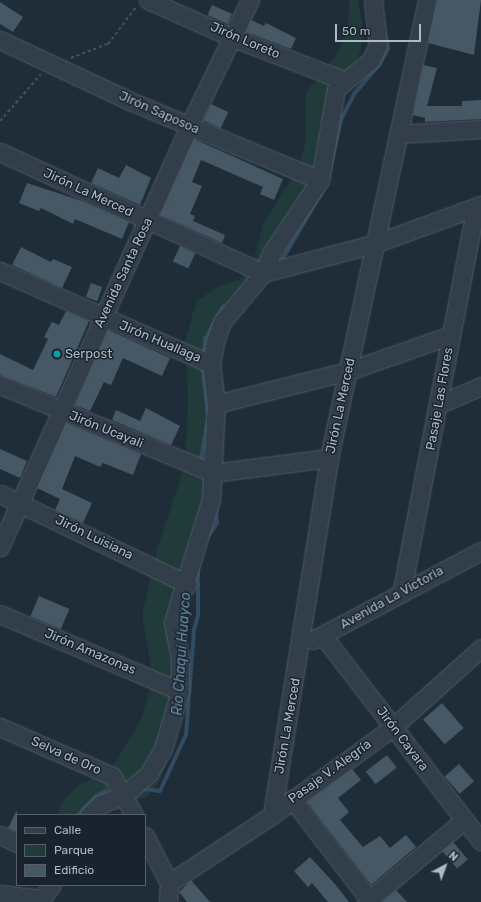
<!DOCTYPE html>
<meta charset="utf-8">
<style>
body{margin:0}
#map{position:relative;width:481px;height:902px;overflow:hidden;background:#1f2d39;font-family:Rubik,sans-serif}
div>[style]{position:absolute}
[style*='--x']{left:calc(var(--x)*1px);top:calc(var(--y)*1px);width:calc(var(--w)*1px);rotate:calc(var(--a)*1deg)}
.green>*{inset:0;background:#213a3a}
.stream>*{height:3.5px;margin:-1.75px;padding:0 1.75px;transform-origin:1.75px;border-radius:1.75px;background:#314b61}
.building>*{inset:0;background:#465765;transform-origin:0 0}
.path>*{height:2px;margin-top:-1px;transform-origin:0;background:repeating-linear-gradient(90deg,#3e5656 0 3px,transparent 0 6px)}
.roads{filter:drop-shadow(0 0 1px #505c67) drop-shadow(0 0 1px #505c67)}
.minor>*{height:17px;margin:-8.5px;padding:0 8.5px;transform-origin:8.5px;border-radius:8.5px;background:#323e49}
.dots>*{width:11px;height:11px;translate:-50% -50%;box-sizing:border-box;border:2px solid #18232d;border-radius:50%}
span{translate:-50% -50%;white-space:nowrap;text-align:center;line-height:1.15;-webkit-text-stroke:3px #18232d;paint-order:stroke}
.street-label{font-size:13px;color:#adb9c6}
.poi-label{font-size:13px;color:#adb9c6}
.left{translate:0 -50%;text-align:left}
.water-label{font-size:14px;color:#6b8eab;font-style:italic}
.legend{position:absolute;left:16px;top:814px;width:130px;height:72px;box-sizing:border-box;background:#18232d;border:1px solid #545f6a;margin:0;padding:5px 7px;list-style:none;font-size:12px;color:#adb9c6}
.legend li{display:flex;align-items:center;gap:8px;height:20px}
.legend b{width:20px;border:1px solid #545f6a}
.north{position:absolute;left:425px;top:846px;width:40px;height:40px;-webkit-text-stroke:3px #18232d;paint-order:stroke;rotate:41deg;font-size:11px;font-weight:700;line-height:16px;text-align:center;color:#adb9c6}
.north::after{content:'';display:block;margin:auto;width:14px;height:18px;background:#adb9c6;clip-path:polygon(50% 0,100% 100%,50% 72%,0 100%)}
.scale{position:absolute;left:335px;top:24px;width:86px;height:18px;box-sizing:border-box;border:2px solid #adb9c6;border-top:0;padding-left:5px;font-size:12px;line-height:14px;white-space:nowrap;color:#adb9c6;-webkit-text-stroke:3px #18232d;paint-order:stroke}
</style>
<div id="map">
<div class="green">
<div style="clip-path:polygon(350px 0,358px 0,364px 34px,357px 63px,321px 122px,311px 178px,222px 340px,214px 458px,184px 571px,184px 681px,172px 749px,160px 781px,146px 798px,124px 799px,89px 815px,58px 815px,62px 802px,77px 786px,111px 769px,141px 720px,153px 678px,142px 615px,157px 549px,185px 465px,188px 398px,185px 341px,196px 302px,217px 287px,239px 280px,252px 268px,263px 224px,298px 169px,305px 145px,306px 92px,338px 53px,347px 30px)"></div>
</div>
<div class="stream">
<div style="--x:328;--y:179;--w:60;--a:-77.6"></div>
<div style="--x:341;--y:120;--w:29;--a:-63"></div>
<div style="--x:354;--y:94;--w:40;--a:-49"></div>
<div style="--x:380;--y:64;--w:17;--a:-62"></div>
<div style="--x:388;--y:49;--w:14;--a:-102"></div>
<div style="--x:281;--y:262;--w:81;--a:-59.6"></div>
<div style="--x:204;--y:356;--w:17;--a:-87"></div>
<div style="--x:205;--y:339;--w:37;--a:-61"></div>
<div style="--x:203;--y:370;--w:42;--a:83.2"></div>
<div style="--x:201;--y:458;--w:34;--a:-80"></div>
<div style="--x:207;--y:538;--w:18;--a:-56"></div>
<div style="--x:217;--y:523;--w:16;--a:-94"></div>
<div style="--x:144;--y:789;--w:16;--a:7"></div>
<div style="--x:160;--y:791;--w:62;--a:-65.1"></div>
<div style="--x:186;--y:735;--w:105;--a:-85.6"></div>
<div style="--x:194;--y:630;--w:15;--a:-74"></div>
<div style="--x:198;--y:616;--w:49;--a:-90"></div>
<div style="--x:78;--y:815;--w:26;--a:-47"></div>
<div style="--x:96;--y:796;--w:11;--a:-27"></div>
</div>
<div class="building">
<div style="clip-path:polygon(437px 0,481px 0,474px 55px,428px 43px)"></div>
<div style="clip-path:polygon(0 2px,23px 17px,13px 32px,0 24px)"></div>
<div style="left:212px;top:5px;width:22px;height:11px;rotate:24deg"></div>
<div style="clip-path:polygon(251px 20px,264px 26px,266px 23px,296px 38px,291px 49px,246px 32px)"></div>
<div style="clip-path:polygon(423px 65px,437px 68px,427px 106px,462px 106px,462px 101px,481px 100px,481px 119px,425px 122px,425px 118px,413px 115px)"></div>
<div style="left:211px;top:104px;width:19px;height:18px;rotate:25deg"></div>
<div style="clip-path:polygon(194px 139px,283px 179px,274px 200px,260px 194px,263px 187px,201px 160px,192px 182px,202px 186px,190px 214px,195px 216px,193px 221px,225px 235px,222px 243px,160px 215px)"></div>
<div style="clip-path:polygon(126px 165px,151px 178px,140px 205px,91px 183px,98px 168px,119px 178px)"></div>
<div style="clip-path:polygon(27px 183px,82px 201px,129px 222px,122px 239px,75px 219px,73px 224px,41px 208px,39px 211px,19px 203px)"></div>
<div style="left:180px;top:246px;width:17px;height:17px;rotate:25deg"></div>
<div style="clip-path:polygon(21px 247px,51px 262px,53px 259px,72px 267px,62px 288px,12px 265px)"></div>
<div style="left:91px;top:283px;width:12px;height:15px;rotate:20deg"></div>
<div style="clip-path:polygon(66px 311px,89px 321px,56px 397px,0 375px,0 354px,33px 370px,48px 339px,44px 337px,52px 322px,59px 325px)"></div>
<div style="clip-path:polygon(108px 330px,170px 358px,162px 376px,123px 358px,111px 385px,104px 382px,90px 411px,75px 405px)"></div>
<div style="clip-path:polygon(146px 408px,180px 426px,171px 445px,112px 420px,116px 410px,140px 421px)"></div>
<div style="clip-path:polygon(66px 423px,141px 454px,133px 475px,103px 463px,100px 467px,75px 456px,62px 489px,92px 503px,83px 523px,55px 510px,60px 499px,37px 488px)"></div>
<div style="clip-path:polygon(0 449px,27px 461px,20px 478px,0 469px)"></div>
<div style="left:39px;top:596px;width:33px;height:22px;rotate:23deg"></div>
<div style="left:442px;top:703px;width:33px;height:25px;rotate:49deg"></div>
<div style="left:387px;top:755px;width:16px;height:27px;rotate:52deg"></div>
<div style="left:459px;top:764px;width:23px;height:19px;rotate:49deg"></div>
<div style="clip-path:polygon(352px 769px,361px 780px,338px 798px,349px 812px,340px 820px,363px 847px,380px 836px,390px 848px,406px 835px,416px 847px,371px 885px,307px 802px)"></div>
<div style="clip-path:polygon(17px 810px,17px 832px,8px 828px)"></div>
<div style="left:453px;top:842px;width:23px;height:14px;rotate:50deg"></div>
<div style="clip-path:polygon(310px 857px,335px 884px,349px 902px,328px 902px,312px 883px,308px 887px,294px 871px)"></div>
<div style="clip-path:polygon(191px 880px,210px 902px,187px 902px,179px 892px)"></div>
<div style="clip-path:polygon(396px 890px,407px 902px,382px 902px)"></div>
</div>
<div class="path">
<div style="--x:71;--y:58;--w:40;--a:-21"></div>
<div style="--x:108;--y:44;--w:46;--a:-52.9"></div>
<div style="--x:0;--y:121;--w:62;--a:-48.9"></div>
</div>
<div class="roads">
<div class="minor">
<div style="--x:148;--y:0;--w:91;--a:24"></div>
<div style="--x:231;--y:37;--w:120;--a:21"></div>
<div style="--x:0;--y:40;--w:144;--a:25.1"></div>
<div style="--x:130;--y:101;--w:206;--a:22.6"></div>
<div style="--x:398;--y:134;--w:83;--a:-3.4"></div>
<div style="--x:0;--y:152;--w:289;--a:24.7"></div>
<div style="--x:263;--y:273;--w:118;--a:-14.7"></div>
<div style="--x:377;--y:243;--w:111;--a:-20.1"></div>
<div style="--x:0;--y:271;--w:231;--a:23.8"></div>
<div style="--x:0;--y:385;--w:230;--a:22.4"></div>
<div style="--x:213;--y:473;--w:117;--a:-7.4"></div>
<div style="--x:216;--y:404;--w:136;--a:-14"></div>
<div style="--x:348;--y:371;--w:109;--a:-19.3"></div>
<div style="--x:440;--y:404;--w:45;--a:-23.7"></div>
<div style="--x:0;--y:494;--w:208;--a:25.7"></div>
<div style="--x:0;--y:547;--w:461;--a:-65.8"></div>
<div style="--x:189;--y:126;--w:140;--a:-64.2"></div>
<div style="--x:402;--y:590;--w:390;--a:-79.1"></div>
<div style="--x:0;--y:614;--w:196;--a:23.2"></div>
<div style="--x:323;--y:636;--w:259;--a:52.4"></div>
<div style="--x:313;--y:640;--w:190;--a:-27.9"></div>
<div style="--x:0;--y:727;--w:122;--a:23.6"></div>
<div style="--x:112;--y:776;--w:45;--a:60.6"></div>
<div style="--x:292;--y:799;--w:130;--a:52.5"></div>
<div style="--x:89;--y:815;--w:16;--a:-43"></div>
<div style="--x:101;--y:804;--w:25;--a:-21"></div>
<div style="--x:124;--y:795;--w:33;--a:-41"></div>
<div style="--x:149;--y:773;--w:28;--a:-60"></div>
<div style="--x:163;--y:749;--w:60;--a:-73.7"></div>
<div style="--x:180;--y:691;--w:33;--a:-90"></div>
<div style="--x:180;--y:658;--w:37;--a:-101"></div>
<div style="--x:173;--y:622;--w:129;--a:-72.8"></div>
<div style="--x:211;--y:499;--w:95;--a:-87"></div>
<div style="--x:216;--y:404;--w:40;--a:-97.1"></div>
<div style="--x:211;--y:364;--w:22;--a:-80"></div>
<div style="--x:215;--y:342;--w:21;--a:-71"></div>
<div style="--x:222;--y:322;--w:64;--a:-50.1"></div>
<div style="--x:263;--y:273;--w:23;--a:-67"></div>
<div style="--x:272;--y:252;--w:87;--a:-56.3"></div>
<div style="--x:320;--y:180;--w:92;--a:-80"></div>
<div style="--x:336;--y:89;--w:45;--a:-39.6"></div>
<div style="--x:371;--y:60;--w:17;--a:-65"></div>
<div style="--x:378;--y:45;--w:45;--a:-96.3"></div>
<div style="--x:272;--y:815;--w:362;--a:-80.9"></div>
<div style="--x:329;--y:458;--w:468;--a:-77.9"></div>
<div style="--x:0;--y:835;--w:19;--a:25"></div>
<div style="--x:145;--y:836;--w:53;--a:62.9"></div>
<div style="--x:169;--y:883;--w:19;--a:93"></div>
<div style="--x:169;--y:883;--w:123;--a:-33.4"></div>
<div style="--x:272;--y:815;--w:150;--a:-36"></div>
<div style="--x:393;--y:727;--w:118;--a:-41.9"></div>
<div style="--x:0;--y:894;--w:41;--a:7"></div>
<div style="--x:39;--y:902;--w:21;--a:-53"></div>
<div style="--x:366;--y:902;--w:128;--a:-39.9"></div>
</div>
</div>
<div class="dots">
<div style="left:57px;top:354px;background:#0f9aa8"></div>
</div>
<div class="street-label">
<span style="left:245px;top:41px;rotate:23deg">Jirón Loreto</span>
<span style="left:159px;top:113px;rotate:24deg">Jirón Saposoa</span>
<span style="left:88px;top:193px;rotate:25deg">Jirón La Merced</span>
<span style="left:124px;top:273px;rotate:-65deg">Avenida Santa Rosa</span>
<span style="left:160px;top:342px;rotate:23deg">Jirón Huallaga</span>
<span style="left:440px;top:399px;rotate:-80deg">Pasaje Las Flores</span>
<span style="left:341px;top:406px;rotate:-78deg">Jirón La Merced</span>
<span style="left:106px;top:430px;rotate:22deg">Jirón Ucayali</span>
<span style="left:94px;top:538px;rotate:26deg">Jirón Luisiana</span>
<span style="left:392px;top:598px;rotate:-29deg">Avenida La Victoria</span>
<span style="left:90px;top:652px;rotate:23deg">Jirón Amazonas</span>
<span style="left:288px;top:726px;rotate:-80deg">Jirón La Merced</span>
<span style="left:402px;top:739px;rotate:53deg">Jirón Cayara</span>
<span style="left:66px;top:756px;rotate:24deg">Selva de Oro</span>
<span style="left:330px;top:772px;rotate:-36deg">Pasaje V. Alegría</span>
</div>
<div class="poi-label">
<span class="left" style="left:65px;top:354px">Serpost</span>
</div>
<div class="water-label">
<span style="left:182px;top:654px;rotate:-86deg">Río Chaqui Huayco</span>
</div>
<ul class="legend">
<li><b style="height:5px;background:#323e49"></b>Calle</li>
<li><b style="height:11px;background:#213a3a"></b>Parque</li>
<li><b style="height:11px;background:#465765"></b>Edificio</li>
</ul>
<div class="north">N</div>
<div class="scale">50 m</div>
</div>
